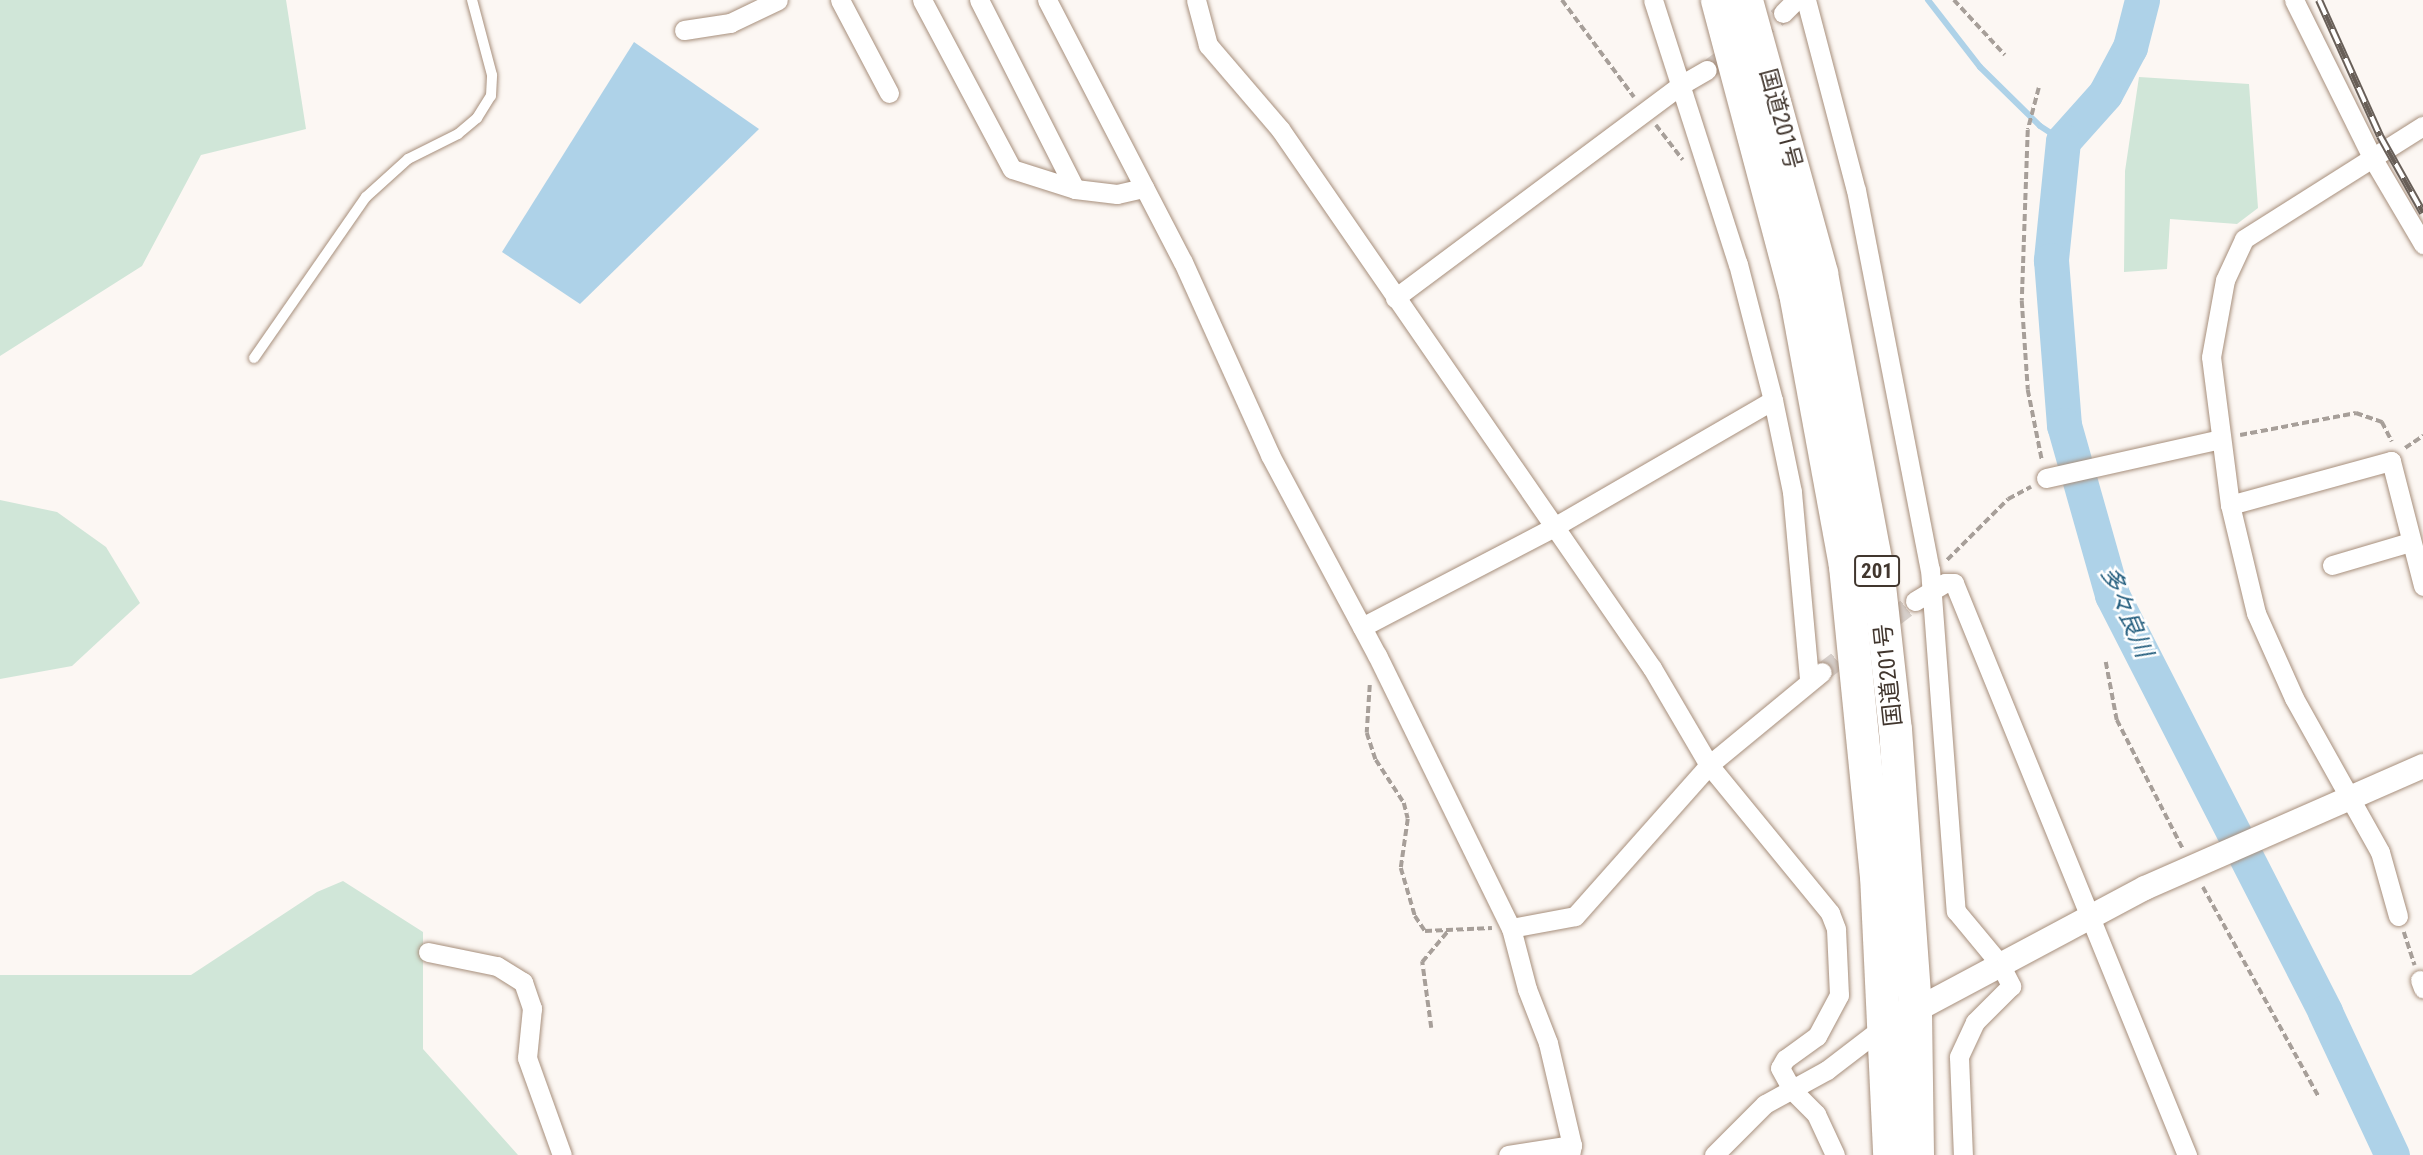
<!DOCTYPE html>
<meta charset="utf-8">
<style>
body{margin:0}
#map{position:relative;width:2423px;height:1155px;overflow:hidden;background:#fcf7f3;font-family:"Roboto Condensed","Noto Sans JP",sans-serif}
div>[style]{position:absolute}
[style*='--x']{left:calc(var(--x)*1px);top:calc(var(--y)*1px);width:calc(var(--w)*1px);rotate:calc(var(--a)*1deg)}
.green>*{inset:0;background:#d0e6d8}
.water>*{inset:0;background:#aed2e8}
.stream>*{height:6px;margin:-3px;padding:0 3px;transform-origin:3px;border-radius:3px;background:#aed2e8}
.river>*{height:35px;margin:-17.5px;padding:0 17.5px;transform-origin:17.5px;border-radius:17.5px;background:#aed2e8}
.minor-tunnel>*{height:19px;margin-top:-9.5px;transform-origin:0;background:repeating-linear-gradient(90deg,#d7d0cc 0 19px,transparent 0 29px)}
.path>*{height:3.5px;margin-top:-1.75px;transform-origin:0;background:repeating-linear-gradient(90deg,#a79f99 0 7px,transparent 0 10.5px)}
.roads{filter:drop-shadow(0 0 2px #a78f7c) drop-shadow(0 0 2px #a78f7c)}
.service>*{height:10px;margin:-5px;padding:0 5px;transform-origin:5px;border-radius:5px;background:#fff}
.minor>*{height:19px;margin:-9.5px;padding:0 9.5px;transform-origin:9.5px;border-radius:9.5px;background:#fff}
.tertiary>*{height:24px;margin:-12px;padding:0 12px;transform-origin:12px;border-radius:12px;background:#fff}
.trunk>*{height:33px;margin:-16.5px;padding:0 16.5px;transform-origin:16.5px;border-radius:16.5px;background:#fff}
.rail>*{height:8px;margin-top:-4px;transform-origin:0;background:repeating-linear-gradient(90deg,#fff 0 16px,#685f58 0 32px);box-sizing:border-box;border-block:2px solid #685f58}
span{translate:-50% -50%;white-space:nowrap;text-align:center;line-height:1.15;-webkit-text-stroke:5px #fff;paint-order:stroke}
.shield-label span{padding:2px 5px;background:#fff;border:2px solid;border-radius:5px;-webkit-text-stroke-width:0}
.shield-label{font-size:21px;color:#41362e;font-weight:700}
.street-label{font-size:23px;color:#41362e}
.water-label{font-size:24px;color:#245e7e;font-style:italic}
</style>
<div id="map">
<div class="green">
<div style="clip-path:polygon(0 0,286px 0,306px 129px,201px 155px,142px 266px,0 356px)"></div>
<div style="clip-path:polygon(2139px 77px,2249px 84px,2258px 208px,2237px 224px,2170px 219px,2167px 269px,2124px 272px,2125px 171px)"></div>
<div style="clip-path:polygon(0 500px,57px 512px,106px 547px,140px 603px,72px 666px,0 679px)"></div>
<div style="clip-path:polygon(343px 881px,423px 932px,423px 1049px,518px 1155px,0 1155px,0 975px,191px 975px,317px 892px)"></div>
</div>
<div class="water">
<div style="clip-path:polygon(634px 42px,759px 129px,580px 304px,502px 252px)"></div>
</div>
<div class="stream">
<div style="--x:1928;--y:0;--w:85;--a:52.2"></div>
<div style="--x:1980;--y:67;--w:84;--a:44.5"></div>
<div style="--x:2040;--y:126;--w:27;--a:33"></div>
</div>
<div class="river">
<div style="--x:2142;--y:0;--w:49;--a:104.3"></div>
<div style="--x:2130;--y:47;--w:53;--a:118"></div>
<div style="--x:2105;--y:94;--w:63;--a:131.8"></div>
<div style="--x:2063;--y:141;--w:120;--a:95.8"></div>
<div style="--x:2051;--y:260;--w:166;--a:85.5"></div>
<div style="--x:2064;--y:425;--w:177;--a:74.2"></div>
<div style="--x:2112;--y:595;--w:468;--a:62.9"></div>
<div style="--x:2325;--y:1012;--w:158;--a:64.9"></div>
</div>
<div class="minor-tunnel">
<div style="--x:1707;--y:70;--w:95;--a:-36.9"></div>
<div style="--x:1822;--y:672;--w:117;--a:-37.4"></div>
</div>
<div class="path">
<div style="--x:1562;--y:0;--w:121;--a:53.4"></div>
<div style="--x:1954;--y:0;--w:75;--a:47.2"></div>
<div style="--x:2039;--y:88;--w:43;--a:104.7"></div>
<div style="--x:2028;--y:130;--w:171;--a:92"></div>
<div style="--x:2022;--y:301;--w:89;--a:86.1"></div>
<div style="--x:2028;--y:390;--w:71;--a:78.7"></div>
<div style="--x:1656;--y:125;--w:44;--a:52.4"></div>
<div style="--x:2240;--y:435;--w:118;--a:-10.7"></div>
<div style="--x:2356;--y:413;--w:28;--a:19"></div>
<div style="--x:2382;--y:422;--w:22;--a:63"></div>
<div style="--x:2405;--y:448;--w:22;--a:-34"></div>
<div style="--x:1947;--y:560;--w:86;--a:-45"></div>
<div style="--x:2008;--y:499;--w:26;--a:-28"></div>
<div style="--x:2106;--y:662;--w:59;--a:79.3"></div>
<div style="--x:2117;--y:720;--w:145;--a:62.9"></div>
<div style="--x:1370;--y:685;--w:48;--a:93.6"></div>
<div style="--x:1367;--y:733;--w:28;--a:72"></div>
<div style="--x:1376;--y:760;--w:51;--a:56.9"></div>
<div style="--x:1404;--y:803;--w:16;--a:76"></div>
<div style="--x:1408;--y:819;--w:49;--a:98.1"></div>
<div style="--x:1401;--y:868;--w:50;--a:73.7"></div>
<div style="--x:1415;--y:916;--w:18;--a:56"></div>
<div style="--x:1425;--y:931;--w:67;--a:-2.6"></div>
<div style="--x:2203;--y:887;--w:240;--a:61.1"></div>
<div style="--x:2404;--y:932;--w:35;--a:72"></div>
<div style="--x:1431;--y:1028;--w:67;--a:-97.8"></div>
<div style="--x:1422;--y:962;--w:40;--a:-50"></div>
</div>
<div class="roads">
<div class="service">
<div style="--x:254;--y:358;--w:196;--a:-55.2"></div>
<div style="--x:366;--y:197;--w:57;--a:-42.1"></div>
<div style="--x:408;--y:159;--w:56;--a:-26.6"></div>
<div style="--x:458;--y:134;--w:25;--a:-40"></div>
<div style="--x:477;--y:118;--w:26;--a:-58"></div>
<div style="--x:491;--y:96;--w:21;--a:-87"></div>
<div style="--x:492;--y:75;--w:78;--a:-104.9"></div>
</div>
<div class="minor">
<div style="--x:840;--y:0;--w:105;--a:62.2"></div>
<div style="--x:922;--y:0;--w:191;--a:62"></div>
<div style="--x:1012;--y:169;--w:66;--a:17.6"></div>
<div style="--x:1075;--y:189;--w:212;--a:-116.9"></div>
<div style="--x:1047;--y:0;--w:295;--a:62.6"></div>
<div style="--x:1183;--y:262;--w:212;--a:65.7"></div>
<div style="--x:1270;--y:455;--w:227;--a:61.9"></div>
<div style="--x:1377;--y:655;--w:304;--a:63.9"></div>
<div style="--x:1511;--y:928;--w:63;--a:75.3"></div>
<div style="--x:1527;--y:989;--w:58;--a:68.7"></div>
<div style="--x:1548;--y:1043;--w:105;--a:76.8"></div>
<div style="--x:1572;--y:1145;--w:10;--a:101"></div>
<div style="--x:1196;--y:0;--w:47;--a:75.1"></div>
<div style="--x:1208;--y:45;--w:111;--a:49.4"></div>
<div style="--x:1280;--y:129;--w:655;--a:55.39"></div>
<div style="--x:1652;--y:668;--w:113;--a:59.6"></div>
<div style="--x:1709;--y:765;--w:191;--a:50.7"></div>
<div style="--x:1830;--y:913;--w:17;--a:69"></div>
<div style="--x:1836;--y:929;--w:66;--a:87.4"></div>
<div style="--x:1839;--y:995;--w:47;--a:118.2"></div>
<div style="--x:1817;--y:1036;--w:39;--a:144"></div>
<div style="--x:1785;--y:1059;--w:10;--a:119"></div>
<div style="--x:1780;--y:1068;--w:25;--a:61"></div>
<div style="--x:1792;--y:1090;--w:34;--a:45"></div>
<div style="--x:1816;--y:1114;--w:45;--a:65.1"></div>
<div style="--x:1653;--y:0;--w:277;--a:72.2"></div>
<div style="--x:1738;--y:264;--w:140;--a:75.6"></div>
<div style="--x:1773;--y:400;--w:94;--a:78.3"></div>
<div style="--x:1792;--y:492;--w:189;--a:84.8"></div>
<div style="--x:1806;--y:0;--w:196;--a:75.3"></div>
<div style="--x:1856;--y:190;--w:386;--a:79"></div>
<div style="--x:1930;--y:569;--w:343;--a:85.7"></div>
<div style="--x:1956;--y:911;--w:69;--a:50.3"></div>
<div style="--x:2000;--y:964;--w:25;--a:63"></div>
<div style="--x:2011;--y:986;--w:51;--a:135"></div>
<div style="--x:1975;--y:1022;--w:38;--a:115"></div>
<div style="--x:1959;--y:1057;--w:98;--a:87.7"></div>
<div style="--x:2294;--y:0;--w:178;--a:63.6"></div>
<div style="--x:2373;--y:159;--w:99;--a:59.5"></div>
<div style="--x:1783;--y:13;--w:18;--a:-45"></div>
<div style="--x:684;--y:30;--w:47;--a:-8.7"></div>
<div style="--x:730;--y:23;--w:53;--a:-25.6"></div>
<div style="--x:1075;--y:189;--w:42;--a:6.8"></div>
<div style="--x:1117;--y:194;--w:28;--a:-13"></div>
<div style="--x:1395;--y:298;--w:354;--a:-36.7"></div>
<div style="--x:1679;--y:86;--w:32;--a:-30"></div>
<div style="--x:2046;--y:478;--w:179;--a:-12.6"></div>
<div style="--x:2230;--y:505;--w:167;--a:-15.3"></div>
<div style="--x:2391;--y:461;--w:129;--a:75.6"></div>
<div style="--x:2332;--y:565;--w:81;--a:-16.4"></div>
<div style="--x:1915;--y:601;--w:35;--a:-31"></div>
<div style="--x:1945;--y:583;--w:9;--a:0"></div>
<div style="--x:1954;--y:583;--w:618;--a:67.84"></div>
<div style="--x:1362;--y:627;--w:216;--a:-27.5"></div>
<div style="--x:1554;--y:527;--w:253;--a:-30.1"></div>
<div style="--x:2398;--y:916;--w:66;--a:-105.7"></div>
<div style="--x:2380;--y:852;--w:176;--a:-119.2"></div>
<div style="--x:2294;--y:698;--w:93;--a:-114.1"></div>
<div style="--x:2256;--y:613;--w:111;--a:-103.5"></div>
<div style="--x:2230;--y:505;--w:149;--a:-97.3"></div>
<div style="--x:2211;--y:357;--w:78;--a:-79.7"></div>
<div style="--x:2225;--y:280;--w:45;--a:-65.1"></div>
<div style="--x:2244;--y:239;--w:212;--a:-32.3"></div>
<div style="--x:1511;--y:928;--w:65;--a:-10.6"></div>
<div style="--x:1575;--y:916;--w:202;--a:-48.4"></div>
<div style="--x:1709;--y:765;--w:146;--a:-39.5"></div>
<div style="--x:428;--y:952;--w:70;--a:11.5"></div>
<div style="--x:497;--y:966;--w:31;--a:32"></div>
<div style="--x:523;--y:982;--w:28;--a:71"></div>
<div style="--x:532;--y:1008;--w:50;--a:95.7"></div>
<div style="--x:527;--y:1058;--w:103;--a:70.2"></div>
<div style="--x:2420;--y:980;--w:9;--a:69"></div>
<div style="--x:1508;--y:1155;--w:65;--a:-8.9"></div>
<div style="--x:1714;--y:1155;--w:72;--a:-45"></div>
<div style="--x:1765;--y:1104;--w:71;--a:-28.7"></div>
<div style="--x:1827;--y:1070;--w:71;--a:-37.5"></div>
</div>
<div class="tertiary">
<div style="--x:1903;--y:1017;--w:274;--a:-28.1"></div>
<div style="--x:2145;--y:888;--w:304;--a:-23.7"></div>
</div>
<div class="trunk">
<div style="--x:1717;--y:0;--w:303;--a:75.1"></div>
<div style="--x:1795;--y:293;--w:278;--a:79.6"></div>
<div style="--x:1845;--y:566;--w:311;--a:84.3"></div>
<div style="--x:1876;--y:875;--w:280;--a:87.3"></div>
<div style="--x:1746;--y:0;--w:283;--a:74.6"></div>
<div style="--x:1821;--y:273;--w:308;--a:79.3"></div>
<div style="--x:1878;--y:576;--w:154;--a:83.7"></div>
<div style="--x:1895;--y:729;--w:283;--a:85.9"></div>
<div style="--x:1915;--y:1011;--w:144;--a:89.2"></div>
</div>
</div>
<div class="rail">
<div style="--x:2319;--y:0;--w:149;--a:65.8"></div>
<div style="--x:2380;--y:136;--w:88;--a:60.8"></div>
</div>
<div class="shield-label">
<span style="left:1877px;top:571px">201</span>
</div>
<div class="street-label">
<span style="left:1780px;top:119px;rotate:75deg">国道201号</span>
<span style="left:1889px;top:675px;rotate:-96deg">国道201号</span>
</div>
<div class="water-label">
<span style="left:2126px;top:612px;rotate:67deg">多々良川</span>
</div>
</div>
